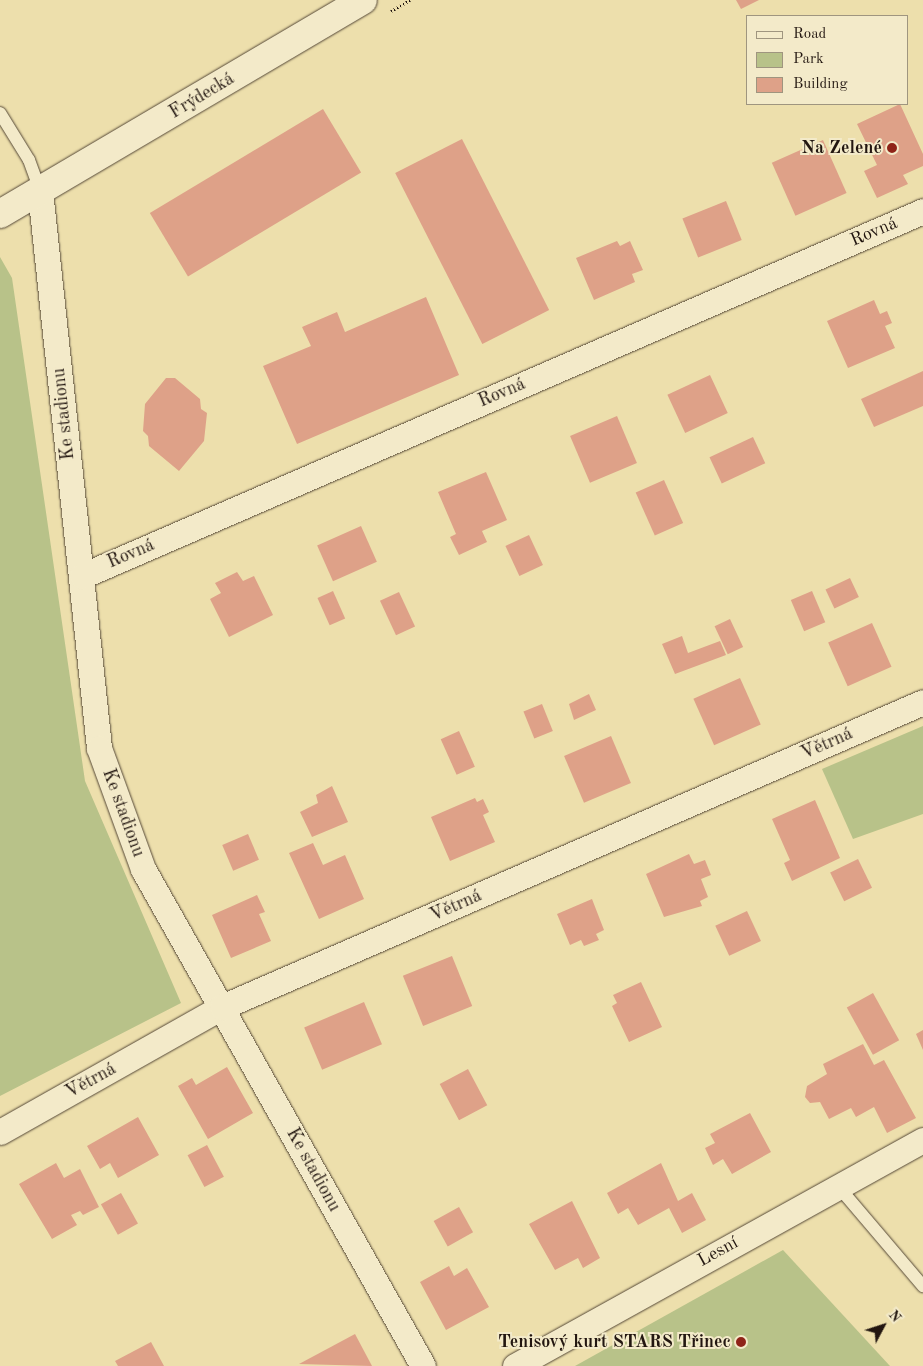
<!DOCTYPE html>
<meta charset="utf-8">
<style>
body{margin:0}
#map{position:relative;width:923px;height:1366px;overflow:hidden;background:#eddfac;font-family:"Old Standard TT",serif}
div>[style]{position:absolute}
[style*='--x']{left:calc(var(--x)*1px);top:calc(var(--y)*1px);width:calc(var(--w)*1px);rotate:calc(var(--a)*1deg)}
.green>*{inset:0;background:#b8c289}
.building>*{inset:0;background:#dea188;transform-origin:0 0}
.path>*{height:3px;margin-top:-1.5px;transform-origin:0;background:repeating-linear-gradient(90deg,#221610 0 1px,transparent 0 3.5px)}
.roads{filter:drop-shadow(0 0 1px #554837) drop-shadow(0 0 1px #554837)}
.service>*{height:12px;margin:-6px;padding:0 6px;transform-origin:6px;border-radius:6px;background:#f3eac9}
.minor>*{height:25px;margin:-12.5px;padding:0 12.5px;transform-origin:12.5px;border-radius:12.5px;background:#f3eac9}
.secondary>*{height:28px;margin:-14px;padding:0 14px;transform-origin:14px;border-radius:14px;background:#f3eac9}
.dots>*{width:14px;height:14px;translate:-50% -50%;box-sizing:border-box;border:2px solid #f3eac9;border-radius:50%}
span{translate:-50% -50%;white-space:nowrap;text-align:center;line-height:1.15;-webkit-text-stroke:4px #f3eac9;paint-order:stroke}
.street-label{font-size:18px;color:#221610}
.poi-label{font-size:18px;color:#221610;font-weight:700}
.right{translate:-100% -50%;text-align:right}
.legend{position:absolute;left:746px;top:15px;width:162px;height:90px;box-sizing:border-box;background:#f3eac9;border:1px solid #9f957f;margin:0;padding:6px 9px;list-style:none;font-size:15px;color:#221610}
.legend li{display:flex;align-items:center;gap:10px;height:25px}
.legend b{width:25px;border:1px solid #9f957f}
.north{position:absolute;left:858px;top:1301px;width:50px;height:50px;-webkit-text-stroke:4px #f3eac9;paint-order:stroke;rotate:50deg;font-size:14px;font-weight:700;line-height:20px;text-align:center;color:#221610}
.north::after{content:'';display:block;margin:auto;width:18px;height:22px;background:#221610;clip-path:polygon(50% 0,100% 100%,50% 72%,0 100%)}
</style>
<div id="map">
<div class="green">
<div style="clip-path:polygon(0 257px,12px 278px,85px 781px,181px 1003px,0 1096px)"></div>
<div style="clip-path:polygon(923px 726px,923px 814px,853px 839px,822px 769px)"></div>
<div style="clip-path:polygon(783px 1250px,890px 1366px,575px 1366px)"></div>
</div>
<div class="building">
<div style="clip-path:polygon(736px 0,759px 0,741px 9px)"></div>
<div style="clip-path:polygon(900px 104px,923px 154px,923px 166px,903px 175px,908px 184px,877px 198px,864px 171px,877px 165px,857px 124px)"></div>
<div style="left:323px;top:109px;width:74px;height:202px;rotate:59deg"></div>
<div style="left:462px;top:139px;width:192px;height:75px;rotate:63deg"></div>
<div style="left:823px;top:140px;width:58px;height:56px;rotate:66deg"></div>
<div style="left:726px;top:201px;width:42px;height:47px;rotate:68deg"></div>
<div style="clip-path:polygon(617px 241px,620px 246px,630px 241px,643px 270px,632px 274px,635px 282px,594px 300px,576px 258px)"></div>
<div style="clip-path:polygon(426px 297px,459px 375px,297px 444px,263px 366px,311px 346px,302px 327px,337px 312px,345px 332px)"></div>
<div style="clip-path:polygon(874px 300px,880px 314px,887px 311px,892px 323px,885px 326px,895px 348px,848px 368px,827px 321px)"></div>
<div style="clip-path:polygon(923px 371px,923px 406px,874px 427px,861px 399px)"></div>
<div style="left:710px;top:375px;width:42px;height:47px;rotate:65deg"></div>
<div style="clip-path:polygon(166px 378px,175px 378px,200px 399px,201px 409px,207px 413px,204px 441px,179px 471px,149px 446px,148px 436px,143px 431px,145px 404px)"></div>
<div style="left:617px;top:416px;width:51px;height:51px;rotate:67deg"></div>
<div style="left:753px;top:437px;width:29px;height:48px;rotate:65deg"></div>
<div style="clip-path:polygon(486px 472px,507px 520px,482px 531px,487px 542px,459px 555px,450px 537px,456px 534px,438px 492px)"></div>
<div style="left:664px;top:480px;width:47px;height:31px;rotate:66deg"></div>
<div style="left:361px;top:526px;width:39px;height:48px;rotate:66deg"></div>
<div style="left:529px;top:535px;width:33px;height:26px;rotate:65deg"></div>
<div style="clip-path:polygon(237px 572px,243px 581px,254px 576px,273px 615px,229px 637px,210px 599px,221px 593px,215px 583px)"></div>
<div style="left:850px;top:578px;width:21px;height:27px;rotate:65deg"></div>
<div style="left:333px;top:591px;width:30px;height:17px;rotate:66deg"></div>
<div style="left:812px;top:591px;width:34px;height:23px;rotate:67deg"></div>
<div style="left:399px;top:592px;width:38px;height:21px;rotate:65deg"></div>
<div style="left:730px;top:619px;width:31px;height:17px;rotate:65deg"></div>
<div style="left:872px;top:623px;width:48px;height:48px;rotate:66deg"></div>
<div style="clip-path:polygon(682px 636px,688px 653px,720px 641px,726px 655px,675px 674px,662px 644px)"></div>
<div style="left:740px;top:678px;width:51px;height:51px;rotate:66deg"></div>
<div style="clip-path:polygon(589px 694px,596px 710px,574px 720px,569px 704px)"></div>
<div style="left:542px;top:704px;width:29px;height:20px;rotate:68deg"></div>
<div style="left:459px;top:731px;width:39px;height:20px;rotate:66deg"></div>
<div style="left:611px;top:736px;width:51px;height:51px;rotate:67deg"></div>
<div style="clip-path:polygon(332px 786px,348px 822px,312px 837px,300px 812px,318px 803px,316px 795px)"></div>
<div style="clip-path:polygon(475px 798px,477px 802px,483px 799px,489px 812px,483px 815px,495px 842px,450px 861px,431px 817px)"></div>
<div style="clip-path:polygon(815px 800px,840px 858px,792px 881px,784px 863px,790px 860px,772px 819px)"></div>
<div style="left:248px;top:834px;width:28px;height:28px;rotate:67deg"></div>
<div style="clip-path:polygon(313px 843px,323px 865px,345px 855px,364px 899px,319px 919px,289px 853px)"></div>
<div style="clip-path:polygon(689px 854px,694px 864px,705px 860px,711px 875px,701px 879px,708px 897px,700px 901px,702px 906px,664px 917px,646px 874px)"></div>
<div style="left:858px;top:859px;width:32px;height:31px;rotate:64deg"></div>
<div style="clip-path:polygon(257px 895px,265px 912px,259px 914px,271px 941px,231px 958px,212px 915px)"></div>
<div style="clip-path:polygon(592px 899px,604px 930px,596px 934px,599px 940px,584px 946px,581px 940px,570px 945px,557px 914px)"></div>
<div style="left:747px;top:911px;width:33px;height:35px;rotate:65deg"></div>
<div style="left:452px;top:956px;width:54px;height:53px;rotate:68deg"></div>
<div style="clip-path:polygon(641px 982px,662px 1027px,629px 1042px,612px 1006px,617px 1003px,613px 995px)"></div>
<div style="left:873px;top:993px;width:54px;height:30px;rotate:61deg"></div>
<div style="left:364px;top:1002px;width:46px;height:65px;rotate:67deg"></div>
<div style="clip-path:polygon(923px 1030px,923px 1050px,916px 1034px)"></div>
<div style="clip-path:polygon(863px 1044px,874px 1065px,884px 1060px,916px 1118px,887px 1133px,874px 1107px,856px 1117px,851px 1108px,829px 1119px,820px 1102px,810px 1103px,805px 1097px,807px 1086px,827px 1074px,823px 1064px)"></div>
<div style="clip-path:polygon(227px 1067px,253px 1113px,208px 1139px,178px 1086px,192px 1078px,196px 1085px)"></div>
<div style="left:468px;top:1069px;width:41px;height:32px;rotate:62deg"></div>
<div style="clip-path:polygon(750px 1113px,771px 1152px,732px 1174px,723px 1159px,713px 1165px,705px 1148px,715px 1143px,710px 1134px)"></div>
<div style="clip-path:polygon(138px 1117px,159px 1155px,118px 1178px,110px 1163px,100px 1169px,87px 1146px)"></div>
<div style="left:207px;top:1145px;width:36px;height:22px;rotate:62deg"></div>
<div style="clip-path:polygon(56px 1163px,64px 1178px,80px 1169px,99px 1207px,83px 1215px,80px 1211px,71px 1215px,77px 1225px,52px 1239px,19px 1184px)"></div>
<div style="clip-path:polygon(661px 1163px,678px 1201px,692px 1193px,706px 1220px,682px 1233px,669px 1208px,638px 1225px,628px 1208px,618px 1214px,607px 1193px)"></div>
<div style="left:121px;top:1193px;width:35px;height:23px;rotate:61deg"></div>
<div style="clip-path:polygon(572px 1201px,600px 1258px,583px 1268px,578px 1258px,555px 1270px,529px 1224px)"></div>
<div style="left:459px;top:1207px;width:29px;height:29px;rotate:61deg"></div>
<div style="clip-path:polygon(449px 1266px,454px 1276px,467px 1268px,489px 1307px,446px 1330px,420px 1282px)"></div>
<div style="clip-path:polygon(355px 1334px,372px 1366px,299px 1364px)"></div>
<div style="clip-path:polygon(151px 1342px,164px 1366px,118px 1366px,115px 1361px)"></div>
</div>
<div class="path">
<div style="--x:391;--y:11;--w:22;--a:-30"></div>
</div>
<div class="roads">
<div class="service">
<div style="--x:0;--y:113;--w:55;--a:58.3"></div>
<div style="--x:29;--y:160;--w:33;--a:70"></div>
<div style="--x:837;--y:1185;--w:133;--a:49.6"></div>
</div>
<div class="minor">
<div style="--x:40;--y:191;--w:560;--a:83.95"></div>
<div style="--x:99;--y:748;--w:129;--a:70"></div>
<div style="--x:143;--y:869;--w:570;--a:60.6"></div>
<div style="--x:82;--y:576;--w:917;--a:-23.46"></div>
<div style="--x:0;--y:1132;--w:255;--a:-29.4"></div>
<div style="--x:222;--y:1007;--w:764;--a:-23.51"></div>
<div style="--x:515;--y:1366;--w:466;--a:-29"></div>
</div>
<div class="secondary">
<div style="--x:0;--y:214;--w:421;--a:-30.5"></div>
</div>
</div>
<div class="dots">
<div style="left:892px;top:148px;background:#8f2418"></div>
<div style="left:741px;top:1342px;background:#8f2418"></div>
</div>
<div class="street-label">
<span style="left:202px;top:96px;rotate:-31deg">Frýdecká</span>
<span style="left:874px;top:232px;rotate:-23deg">Rovná</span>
<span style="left:502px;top:393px;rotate:-23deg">Rovná</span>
<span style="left:64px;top:414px;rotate:-96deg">Ke stadionu</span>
<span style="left:131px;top:554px;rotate:-23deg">Rovná</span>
<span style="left:827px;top:744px;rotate:-24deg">Větrná</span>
<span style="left:123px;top:813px;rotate:70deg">Ke stadionu</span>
<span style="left:456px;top:906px;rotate:-24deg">Větrná</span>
<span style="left:91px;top:1081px;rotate:-29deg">Větrná</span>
<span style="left:313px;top:1170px;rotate:61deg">Ke stadionu</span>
<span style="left:718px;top:1252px;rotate:-29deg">Lesní</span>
</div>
<div class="poi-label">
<span class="right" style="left:882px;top:148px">Na Zelené</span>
<span class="right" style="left:731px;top:1342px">Tenisový kurt STARS Třinec</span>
</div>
<ul class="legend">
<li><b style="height:6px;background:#f3eac9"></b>Road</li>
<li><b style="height:14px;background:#b8c289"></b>Park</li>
<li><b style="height:14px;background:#dea188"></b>Building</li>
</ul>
<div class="north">N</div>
</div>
